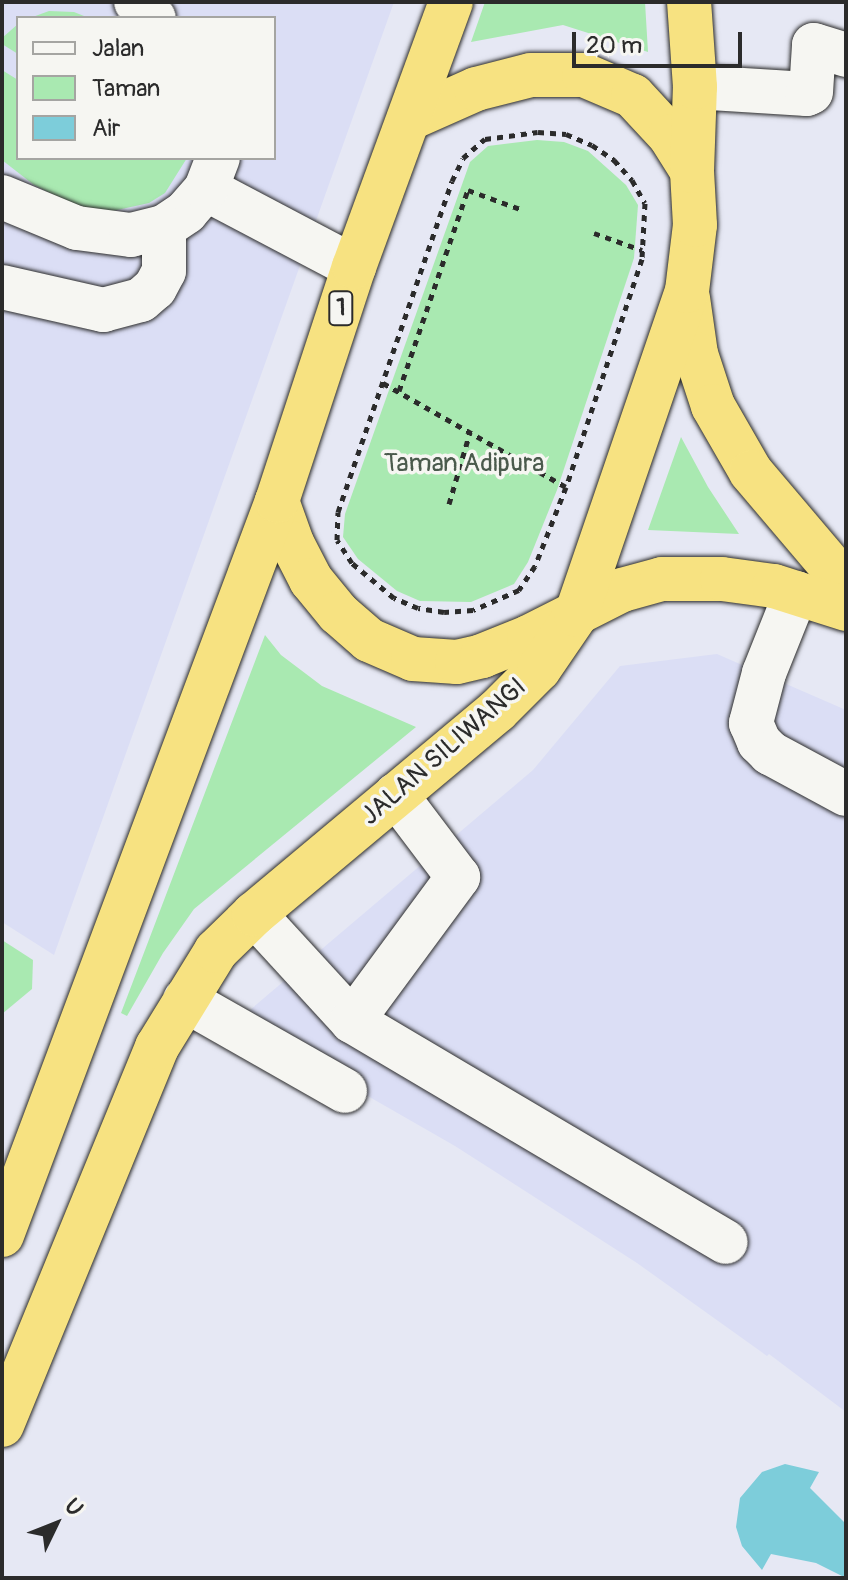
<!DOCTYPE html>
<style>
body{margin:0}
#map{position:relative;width:848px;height:1580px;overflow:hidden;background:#e6e8f4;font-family:Pangolin,sans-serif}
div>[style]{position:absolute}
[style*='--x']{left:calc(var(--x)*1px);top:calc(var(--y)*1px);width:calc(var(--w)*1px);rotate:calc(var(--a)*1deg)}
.built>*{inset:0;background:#dbdef5}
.green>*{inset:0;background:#a9e9b1}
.water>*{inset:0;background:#7dcdda}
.path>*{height:5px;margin-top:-2.5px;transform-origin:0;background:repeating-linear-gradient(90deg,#2b2b2b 0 6px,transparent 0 12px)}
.roads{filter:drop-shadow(0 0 2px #2b2b2b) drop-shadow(0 0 2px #2b2b2b)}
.minor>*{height:44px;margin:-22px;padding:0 22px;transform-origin:22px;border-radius:22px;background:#f6f6f2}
.highway>*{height:44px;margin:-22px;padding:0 22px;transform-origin:22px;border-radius:22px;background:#f7e281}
span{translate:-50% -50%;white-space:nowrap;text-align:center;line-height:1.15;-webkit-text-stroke:7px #f6f6f2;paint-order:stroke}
.shield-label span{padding:2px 6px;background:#f6f6f2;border:2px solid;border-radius:6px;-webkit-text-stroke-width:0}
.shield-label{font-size:24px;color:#2b2b2b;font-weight:700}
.park-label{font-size:26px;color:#4a5a4c}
.street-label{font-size:26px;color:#2b2b2b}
.frame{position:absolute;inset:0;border:4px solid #2b2b2b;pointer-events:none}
.legend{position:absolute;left:16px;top:16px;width:260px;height:144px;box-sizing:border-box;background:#f6f6f2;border:2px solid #a5a5a2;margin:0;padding:10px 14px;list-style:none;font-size:24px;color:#2b2b2b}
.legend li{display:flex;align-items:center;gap:16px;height:40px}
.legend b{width:40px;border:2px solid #a5a5a2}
.north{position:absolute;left:16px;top:1484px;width:80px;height:80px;-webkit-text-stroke:6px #f6f6f2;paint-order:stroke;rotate:47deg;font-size:22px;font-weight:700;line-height:32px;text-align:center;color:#2b2b2b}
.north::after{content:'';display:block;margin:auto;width:28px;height:36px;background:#2b2b2b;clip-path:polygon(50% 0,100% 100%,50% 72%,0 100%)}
.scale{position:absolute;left:572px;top:32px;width:170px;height:36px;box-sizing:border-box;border:4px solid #2b2b2b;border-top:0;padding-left:10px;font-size:24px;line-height:28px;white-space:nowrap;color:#2b2b2b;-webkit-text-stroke:6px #f6f6f2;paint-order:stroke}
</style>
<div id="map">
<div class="built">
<div style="clip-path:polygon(evenodd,2px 2px,394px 2px,54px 955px,2px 922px,2px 2px,18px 18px,274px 18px,274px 158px,18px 158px,18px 18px)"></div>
<div style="clip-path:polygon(717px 654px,846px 710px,846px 1412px,769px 1354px,767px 1356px,637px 1263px,455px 1146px,237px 1021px,533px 770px,620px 666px)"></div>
</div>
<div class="green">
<div style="clip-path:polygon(485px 2px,645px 2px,648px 52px,563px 25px,471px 42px)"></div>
<div style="clip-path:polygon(49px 11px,74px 12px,89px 18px,30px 18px)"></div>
<div style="clip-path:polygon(18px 24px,18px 54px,2px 44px,2px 38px)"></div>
<div style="clip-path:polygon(2px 70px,18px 80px,18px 158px,187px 158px,165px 193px,149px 203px,108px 212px,74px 205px,34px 185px,2px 160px)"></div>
<div style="clip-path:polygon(537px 140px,564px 142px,588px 151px,626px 185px,638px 205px,634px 258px,557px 490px,528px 562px,514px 584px,471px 602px,420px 601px,397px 591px,358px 559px,343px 537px,345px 514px,470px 162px,488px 146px)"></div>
<div style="clip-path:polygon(681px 437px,708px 487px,739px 534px,648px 530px)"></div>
<div style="clip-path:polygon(265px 635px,281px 655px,322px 686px,416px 727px,194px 909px,163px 953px,127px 1016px,121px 1013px)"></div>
<div style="clip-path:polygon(2px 940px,33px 960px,32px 989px,2px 1014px)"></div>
</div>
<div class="water">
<div style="clip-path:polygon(785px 1464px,819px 1472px,810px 1488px,846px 1524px,846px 1578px,816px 1563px,771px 1554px,762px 1570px,742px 1546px,736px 1527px,740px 1498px,762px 1472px)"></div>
</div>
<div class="path">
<div style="--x:538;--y:132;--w:28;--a:4"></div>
<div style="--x:566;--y:134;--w:28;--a:23"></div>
<div style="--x:592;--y:145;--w:27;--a:34"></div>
<div style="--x:614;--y:160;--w:27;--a:48"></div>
<div style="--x:632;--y:180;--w:26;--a:61"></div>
<div style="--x:645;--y:203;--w:56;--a:93.1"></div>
<div style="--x:642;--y:259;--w:240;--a:108.4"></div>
<div style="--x:566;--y:487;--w:85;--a:111.4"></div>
<div style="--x:535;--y:566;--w:29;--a:124"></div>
<div style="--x:519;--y:590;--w:50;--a:156.5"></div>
<div style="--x:473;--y:610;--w:29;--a:176"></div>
<div style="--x:444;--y:612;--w:26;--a:-171"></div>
<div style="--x:418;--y:608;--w:26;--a:-157"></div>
<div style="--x:394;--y:598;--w:55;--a:-140.2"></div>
<div style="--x:352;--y:563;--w:27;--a:-123"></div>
<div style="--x:337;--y:540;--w:28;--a:-88"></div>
<div style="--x:338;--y:512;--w:350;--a:-71"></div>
<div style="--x:452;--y:181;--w:25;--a:-64"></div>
<div style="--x:463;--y:158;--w:29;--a:-41"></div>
<div style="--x:485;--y:139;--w:53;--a:-7.5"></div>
<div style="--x:594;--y:233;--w:51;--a:19.5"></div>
<div style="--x:383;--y:383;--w:210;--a:29.6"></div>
<div style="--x:399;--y:391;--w:213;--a:-71.1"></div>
<div style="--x:468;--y:190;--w:59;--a:20"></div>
<div style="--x:449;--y:504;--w:75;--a:-73.7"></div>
</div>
<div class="roads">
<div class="minor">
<div style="--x:136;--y:2;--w:24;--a:42"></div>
<div style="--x:695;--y:87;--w:112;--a:3.6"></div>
<div style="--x:807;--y:94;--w:4;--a:-27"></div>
<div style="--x:811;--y:92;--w:47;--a:-86.3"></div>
<div style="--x:814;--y:45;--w:34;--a:17"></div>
<div style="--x:206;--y:189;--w:167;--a:27.8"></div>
<div style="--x:2;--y:197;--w:81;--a:22.5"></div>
<div style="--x:77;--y:228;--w:54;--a:7.4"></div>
<div style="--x:131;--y:235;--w:34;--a:-14"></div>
<div style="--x:164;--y:227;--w:27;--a:-34"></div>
<div style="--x:186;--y:212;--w:30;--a:-49"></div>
<div style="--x:206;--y:189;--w:33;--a:-69"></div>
<div style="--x:2;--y:287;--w:104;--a:12.8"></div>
<div style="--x:103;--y:310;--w:39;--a:-15"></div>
<div style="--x:141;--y:300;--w:18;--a:-41"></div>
<div style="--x:155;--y:288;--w:19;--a:-62"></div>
<div style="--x:164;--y:271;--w:44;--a:-90"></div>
<div style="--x:796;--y:593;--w:86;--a:111.8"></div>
<div style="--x:764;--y:673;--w:52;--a:104.6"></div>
<div style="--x:751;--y:723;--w:21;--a:67"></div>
<div style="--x:759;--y:742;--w:16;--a:45"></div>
<div style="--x:770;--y:753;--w:86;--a:28.3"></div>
<div style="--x:254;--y:914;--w:145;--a:47.5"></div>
<div style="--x:352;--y:1021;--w:434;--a:30.6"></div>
<div style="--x:185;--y:1000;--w:184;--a:29.6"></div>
<div style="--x:352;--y:1021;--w:179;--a:-53.6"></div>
<div style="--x:458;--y:877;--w:103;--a:-127.1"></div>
</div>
<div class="highway">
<div style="--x:411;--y:118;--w:71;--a:-24"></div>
<div style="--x:476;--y:89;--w:57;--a:-14.3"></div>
<div style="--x:531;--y:75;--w:53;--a:0"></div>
<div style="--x:584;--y:75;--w:53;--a:23.2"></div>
<div style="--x:633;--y:96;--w:54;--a:47.2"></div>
<div style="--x:670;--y:136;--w:41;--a:57.8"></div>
<div style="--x:688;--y:298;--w:57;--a:81.9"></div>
<div style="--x:696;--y:354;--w:55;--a:71.9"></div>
<div style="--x:713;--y:406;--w:76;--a:60.1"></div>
<div style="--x:751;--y:472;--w:147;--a:49.7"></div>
<div style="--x:277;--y:501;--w:45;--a:70.3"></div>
<div style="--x:292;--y:543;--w:42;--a:62.8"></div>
<div style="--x:311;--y:580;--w:43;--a:50.7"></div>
<div style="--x:338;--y:613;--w:41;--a:41.1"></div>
<div style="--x:369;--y:640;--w:48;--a:23.4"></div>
<div style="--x:413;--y:659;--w:44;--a:3.9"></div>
<div style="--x:457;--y:662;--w:26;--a:-13"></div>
<div style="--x:482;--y:656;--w:51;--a:-22"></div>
<div style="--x:529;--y:637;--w:104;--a:-26.8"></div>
<div style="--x:622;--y:590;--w:41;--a:-15.4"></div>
<div style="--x:662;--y:579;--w:60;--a:0"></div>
<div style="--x:722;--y:579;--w:52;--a:7.7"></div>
<div style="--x:774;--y:586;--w:76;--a:17.7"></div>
<div style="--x:2;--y:1235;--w:784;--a:-69.46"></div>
<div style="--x:277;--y:501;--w:246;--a:-71.8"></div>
<div style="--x:354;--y:267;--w:282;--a:-69.9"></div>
<div style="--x:2;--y:1425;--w:409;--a:-67.7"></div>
<div style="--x:157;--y:1047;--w:113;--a:-58.4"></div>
<div style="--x:216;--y:951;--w:53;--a:-44.2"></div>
<div style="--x:254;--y:914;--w:317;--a:-39.9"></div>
<div style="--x:497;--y:711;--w:59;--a:-45"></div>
<div style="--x:539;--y:669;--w:65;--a:-55.6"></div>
<div style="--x:576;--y:615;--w:342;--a:-71.1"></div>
<div style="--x:687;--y:291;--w:66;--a:-83.1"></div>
<div style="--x:695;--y:225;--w:54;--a:-93.2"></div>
<div style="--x:692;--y:171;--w:84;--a:-88"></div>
<div style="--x:695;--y:87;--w:85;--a:-94"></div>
</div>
</div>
<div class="shield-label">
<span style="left:341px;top:308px">1</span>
</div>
<div class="park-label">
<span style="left:464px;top:464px">Taman Adipura</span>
</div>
<div class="street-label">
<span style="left:444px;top:752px;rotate:-41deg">JALAN SILIWANGI</span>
</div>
<div class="frame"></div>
<ul class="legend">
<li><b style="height:10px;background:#f6f6f2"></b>Jalan</li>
<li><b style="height:22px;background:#a9e9b1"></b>Taman</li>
<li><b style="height:22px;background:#7dcdda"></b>Air</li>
</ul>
<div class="north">U</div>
<div class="scale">20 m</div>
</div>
